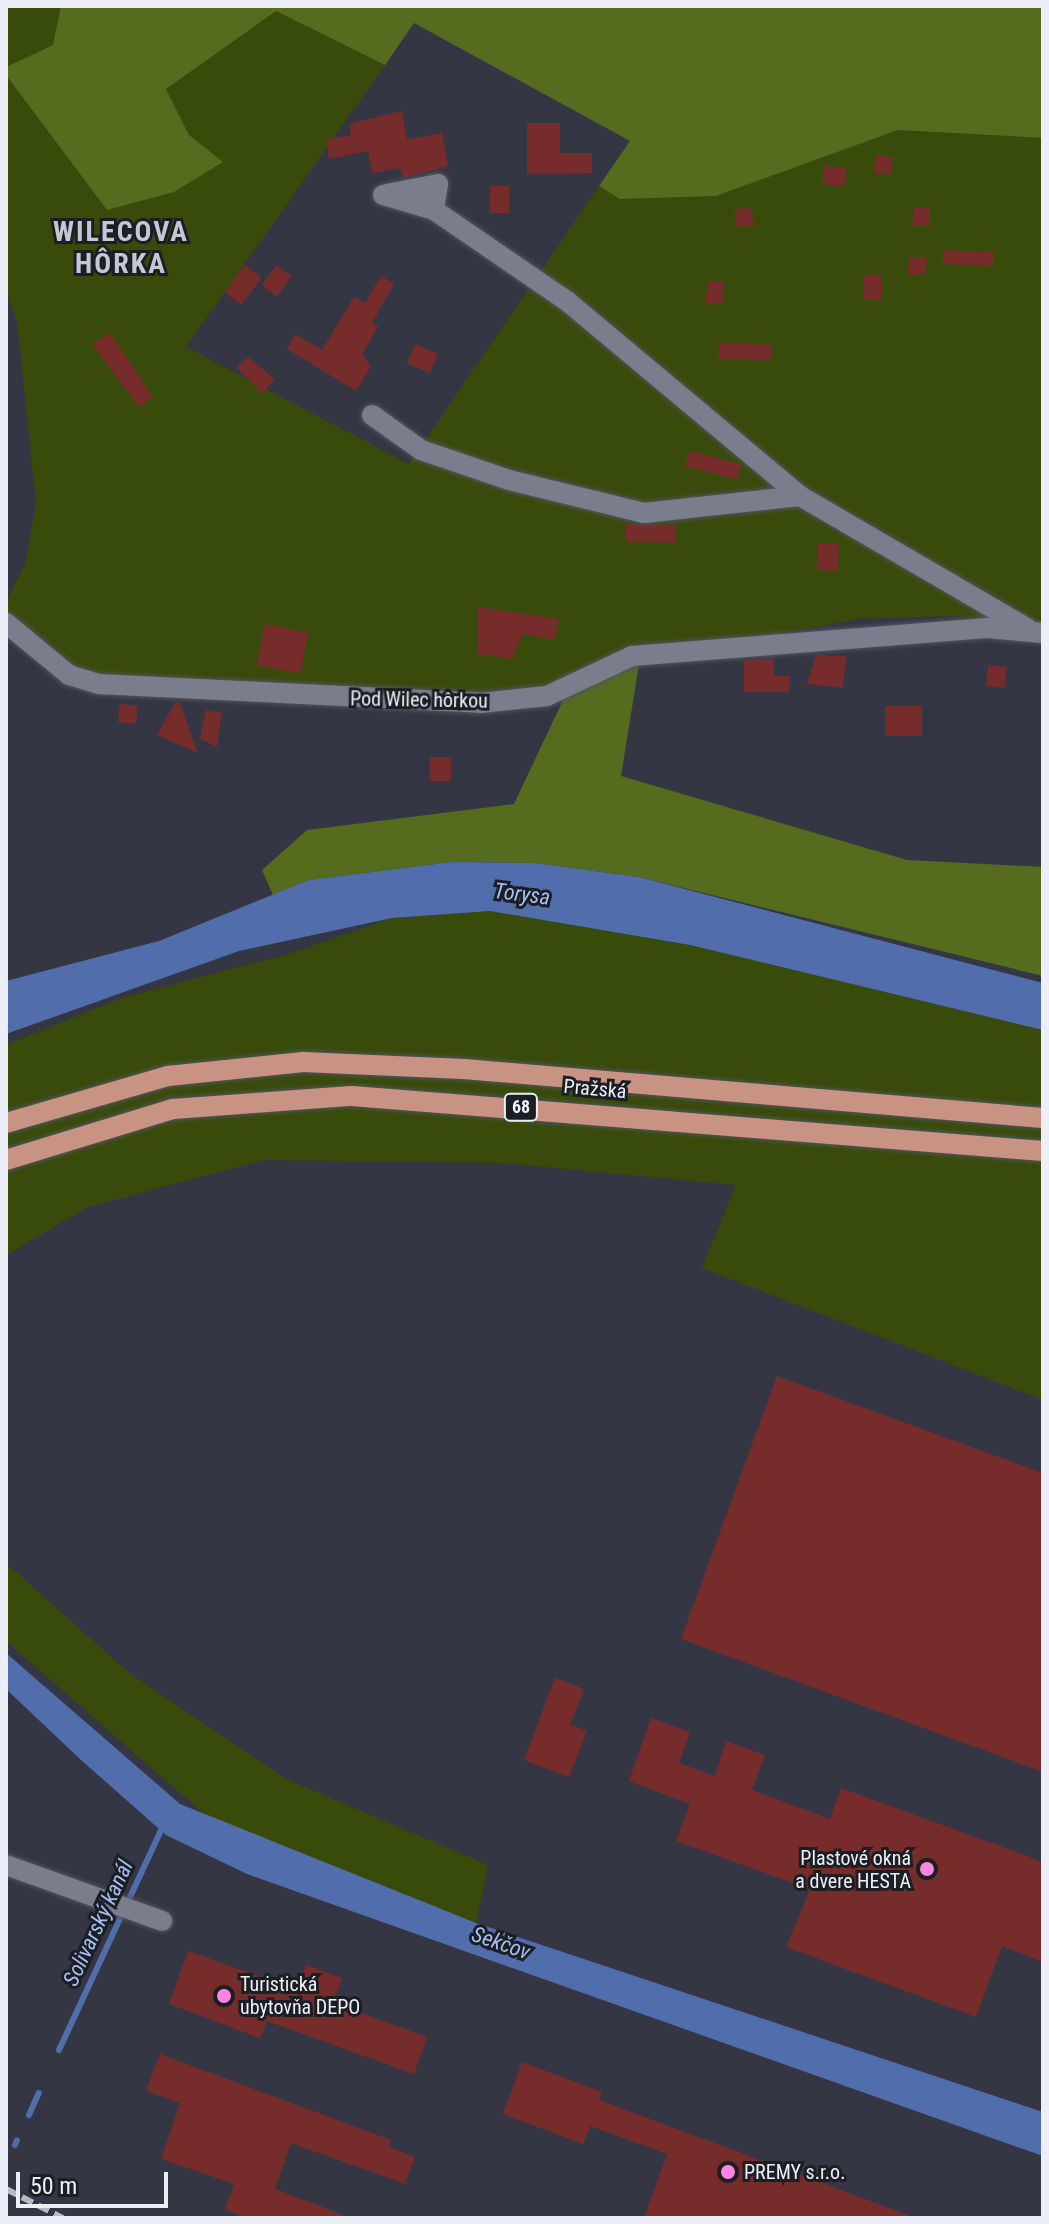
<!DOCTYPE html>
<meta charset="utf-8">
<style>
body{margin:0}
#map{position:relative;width:1049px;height:2224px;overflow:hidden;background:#343743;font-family:"Roboto Condensed",sans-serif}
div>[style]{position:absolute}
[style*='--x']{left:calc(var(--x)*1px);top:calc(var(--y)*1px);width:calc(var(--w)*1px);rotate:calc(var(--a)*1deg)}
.green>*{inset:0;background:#394b0a}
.forest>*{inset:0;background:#556c1f}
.water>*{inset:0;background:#516dac}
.stream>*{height:6px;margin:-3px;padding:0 3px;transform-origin:3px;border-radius:3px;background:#516dac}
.building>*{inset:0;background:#772c2c;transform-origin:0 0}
.roads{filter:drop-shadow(0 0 2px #51545f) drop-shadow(0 0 2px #51545f)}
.minor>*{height:20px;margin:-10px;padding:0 10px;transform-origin:10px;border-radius:10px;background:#7a7e8c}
.primary>*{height:20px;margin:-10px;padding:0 10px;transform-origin:10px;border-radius:10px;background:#c99383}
.rail>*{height:6px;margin-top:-3px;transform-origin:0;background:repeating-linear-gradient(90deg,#b7bac3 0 12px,transparent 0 18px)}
.dots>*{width:22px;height:22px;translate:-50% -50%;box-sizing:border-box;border:4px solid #1d1e24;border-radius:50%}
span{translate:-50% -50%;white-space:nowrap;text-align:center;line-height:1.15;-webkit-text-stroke:6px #1d1e24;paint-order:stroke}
.shield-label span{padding:2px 6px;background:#1d1e24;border:2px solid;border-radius:6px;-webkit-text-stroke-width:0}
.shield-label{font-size:18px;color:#eceff7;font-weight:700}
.street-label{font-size:20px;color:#eceff7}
.poi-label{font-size:20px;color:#eceff7}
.right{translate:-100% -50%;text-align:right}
.left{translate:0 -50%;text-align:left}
.water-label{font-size:22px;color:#a5bff4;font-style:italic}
.district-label{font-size:28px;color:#c3c8d7;font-weight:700;letter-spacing:2px}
.frame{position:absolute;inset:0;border:8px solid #eceff7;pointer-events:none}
.scale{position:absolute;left:16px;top:2172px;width:152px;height:36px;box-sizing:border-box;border:4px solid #eceff7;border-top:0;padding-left:10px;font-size:24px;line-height:28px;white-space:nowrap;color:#eceff7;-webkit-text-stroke:6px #1d1e24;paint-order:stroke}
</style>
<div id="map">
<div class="green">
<div style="clip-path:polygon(6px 6px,61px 6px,54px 45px,6px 67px)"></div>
<div style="clip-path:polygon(276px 11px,385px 65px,186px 347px,409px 464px,599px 186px,621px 199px,716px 196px,898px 130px,1043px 138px,1043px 628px,1018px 620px,947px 616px,860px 619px,759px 637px,667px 644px,564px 698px,155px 682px,75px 671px,6px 621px,6px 602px,26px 563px,36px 502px,17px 321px,6px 293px,6px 75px,107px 210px,174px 192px,222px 162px,189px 135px,166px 89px)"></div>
<div style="clip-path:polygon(490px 911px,690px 945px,1043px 1030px,1043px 1400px,702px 1268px,736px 1185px,504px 1163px,263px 1160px,88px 1207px,6px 1255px,6px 1045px,122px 998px,292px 953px,392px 918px)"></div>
<div style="clip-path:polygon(6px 1563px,128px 1672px,284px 1778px,488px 1865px,476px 1923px,210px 1819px,6px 1641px)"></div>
</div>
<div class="forest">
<div style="clip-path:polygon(61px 6px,1043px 6px,1043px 138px,898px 130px,716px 196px,620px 199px,599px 186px,630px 141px,414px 23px,385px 65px,276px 11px,166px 89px,189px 135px,223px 162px,174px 192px,107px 210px,6px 75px,6px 67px,53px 45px)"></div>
<div style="clip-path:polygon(640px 658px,621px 776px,907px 860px,1043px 867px,1043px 976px,639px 877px,535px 863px,452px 862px,309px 880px,273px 895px,262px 870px,307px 830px,514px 804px,564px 698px)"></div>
</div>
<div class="water">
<div style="clip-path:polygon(452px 862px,535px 863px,639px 877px,1043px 983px,1043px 1030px,690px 945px,490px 911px,392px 918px,239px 951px,6px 1034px,6px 981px,159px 941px,309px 880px)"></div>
<div style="clip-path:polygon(6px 1653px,180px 1804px,476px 1923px,1043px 2112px,1043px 2156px,247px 1874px,166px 1835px,81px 1760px,6px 1689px)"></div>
</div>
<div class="stream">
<div style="--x:59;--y:2050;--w:249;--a:-65.1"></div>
<div style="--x:29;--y:2115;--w:24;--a:-66"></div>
<div style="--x:15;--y:2145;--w:5;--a:-68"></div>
</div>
<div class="building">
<div style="clip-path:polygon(402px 111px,407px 140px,442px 133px,448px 166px,403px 178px,400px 168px,372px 173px,368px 151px,329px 159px,326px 140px,351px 135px,349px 124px)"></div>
<div style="clip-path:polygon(527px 123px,560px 123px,560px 153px,592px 153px,592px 173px,527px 174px)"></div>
<div style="left:876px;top:155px;width:17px;height:18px;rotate:7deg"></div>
<div style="left:824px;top:166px;width:22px;height:18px;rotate:5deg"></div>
<div style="left:490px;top:186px;width:19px;height:27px"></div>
<div style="left:752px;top:208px;width:18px;height:17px;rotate:87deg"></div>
<div style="clip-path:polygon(914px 208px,930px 208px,929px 226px,912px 226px)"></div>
<div style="left:943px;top:250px;width:51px;height:14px;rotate:2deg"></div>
<div style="clip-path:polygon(909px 257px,927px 257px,925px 274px,908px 275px)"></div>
<div style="left:245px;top:265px;width:21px;height:34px;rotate:37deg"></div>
<div style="left:276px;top:265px;width:19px;height:25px;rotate:35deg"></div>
<div style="clip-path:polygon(381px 276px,394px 284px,372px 323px,378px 326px,362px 355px,371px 366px,356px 391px,287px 349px,295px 334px,322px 350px,354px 297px,365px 303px)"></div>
<div style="left:864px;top:276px;width:17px;height:24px"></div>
<div style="clip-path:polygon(708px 282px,724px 282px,723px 304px,705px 303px)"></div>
<div style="clip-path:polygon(110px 333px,153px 397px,139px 407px,92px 344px)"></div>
<div style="left:719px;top:343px;width:53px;height:16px;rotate:2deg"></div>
<div style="left:415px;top:344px;width:25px;height:21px;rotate:23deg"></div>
<div style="clip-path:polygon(248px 357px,275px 379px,262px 394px,236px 367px)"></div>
<div style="left:689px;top:451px;width:54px;height:16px;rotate:14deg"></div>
<div style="left:626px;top:524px;width:50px;height:18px;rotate:1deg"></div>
<div style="left:818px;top:543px;width:21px;height:27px;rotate:3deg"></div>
<div style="clip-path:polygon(478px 607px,559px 619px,555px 640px,523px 634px,512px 659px,478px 654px)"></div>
<div style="left:265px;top:624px;width:44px;height:42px;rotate:11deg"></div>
<div style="clip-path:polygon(816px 655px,846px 656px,843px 688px,807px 684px)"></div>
<div style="clip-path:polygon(774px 659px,774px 676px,790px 676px,789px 692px,744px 692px,744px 660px)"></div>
<div style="left:988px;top:665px;width:19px;height:21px;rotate:6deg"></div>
<div style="clip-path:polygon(176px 701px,179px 701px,198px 753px,157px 735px)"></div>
<div style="left:120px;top:704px;width:18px;height:18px;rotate:6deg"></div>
<div style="left:885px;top:706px;width:37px;height:30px"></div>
<div style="clip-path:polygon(206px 710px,222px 713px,217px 747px,200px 739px)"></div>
<div style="left:451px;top:757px;width:24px;height:21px;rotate:90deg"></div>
<div style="clip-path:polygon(777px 1376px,1043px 1473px,1043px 1772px,681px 1639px)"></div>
<div style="clip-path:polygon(555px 1678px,584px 1689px,570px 1725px,587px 1731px,569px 1777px,524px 1760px)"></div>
<div style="clip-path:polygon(651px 1718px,690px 1732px,679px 1763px,715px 1776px,726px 1741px,765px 1755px,752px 1790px,830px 1819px,841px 1788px,1043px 1862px,1043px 1962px,1002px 1946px,976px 2017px,786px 1947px,810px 1889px,676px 1841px,690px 1804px,629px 1781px)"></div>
<div style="clip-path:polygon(188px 1951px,297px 1990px,306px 1965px,342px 1978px,333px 2003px,427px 2037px,414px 2074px,267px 2021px,260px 2038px,169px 2004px)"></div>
<div style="clip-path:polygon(160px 2054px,391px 2140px,389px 2147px,415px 2157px,405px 2184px,291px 2143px,275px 2189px,351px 2218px,248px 2218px,225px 2210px,234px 2184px,161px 2159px,180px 2103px,146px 2091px)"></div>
<div style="clip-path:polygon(522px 2062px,602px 2092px,599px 2100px,916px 2218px,644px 2218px,667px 2154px,590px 2126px,583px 2144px,503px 2114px)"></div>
</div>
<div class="roads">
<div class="minor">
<div style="--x:387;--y:194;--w:52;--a:-11.1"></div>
<div style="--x:438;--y:184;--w:26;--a:99"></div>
<div style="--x:383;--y:195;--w:53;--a:16.4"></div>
<div style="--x:434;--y:210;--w:161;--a:34.4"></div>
<div style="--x:567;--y:301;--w:304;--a:39.9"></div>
<div style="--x:800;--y:496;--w:263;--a:30.2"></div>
<div style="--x:372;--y:415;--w:60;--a:35.5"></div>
<div style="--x:421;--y:450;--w:93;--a:18.8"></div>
<div style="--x:509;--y:480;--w:139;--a:13.7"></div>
<div style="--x:644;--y:513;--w:157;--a:-6.2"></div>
<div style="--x:6;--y:623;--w:82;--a:39.5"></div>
<div style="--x:69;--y:675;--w:30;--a:17"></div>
<div style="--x:98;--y:684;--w:383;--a:2.8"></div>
<div style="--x:481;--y:703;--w:66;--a:-6.1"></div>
<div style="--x:547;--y:696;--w:94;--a:-25.2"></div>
<div style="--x:632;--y:656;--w:356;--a:-4.5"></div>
<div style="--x:987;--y:628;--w:56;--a:5.1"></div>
<div style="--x:6;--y:1865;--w:166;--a:19.7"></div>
</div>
<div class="primary">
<div style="--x:6;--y:1123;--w:169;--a:-16.2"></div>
<div style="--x:168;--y:1076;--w:136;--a:-5.9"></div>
<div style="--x:303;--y:1062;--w:161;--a:2.5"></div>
<div style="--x:464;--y:1069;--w:581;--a:4.84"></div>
<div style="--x:6;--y:1160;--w:175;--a:-17"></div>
<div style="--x:173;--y:1109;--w:179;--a:-4.2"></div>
<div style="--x:352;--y:1096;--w:693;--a:4.55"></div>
</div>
</div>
<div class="rail">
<div style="--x:6;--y:2189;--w:64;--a:27"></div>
</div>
<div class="dots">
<div style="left:927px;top:1869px;background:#fe86e0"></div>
<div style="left:224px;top:1996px;background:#fe86e0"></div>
<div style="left:728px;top:2172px;background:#fe86e0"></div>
</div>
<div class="shield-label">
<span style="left:521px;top:1107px">68</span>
</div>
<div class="street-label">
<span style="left:419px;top:700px;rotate:1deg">Pod Wilec hôrkou</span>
<span style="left:595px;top:1089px;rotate:5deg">Pražská</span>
</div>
<div class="poi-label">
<span class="right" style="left:911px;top:1870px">Plastové okná<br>a dvere HESTA</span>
<span class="left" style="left:240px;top:1996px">Turistická<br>ubytovňa DEPO</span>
<span class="left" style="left:744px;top:2172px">PREMY s.r.o.</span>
</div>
<div class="water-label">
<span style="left:522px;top:894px;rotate:7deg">Torysa</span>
<span style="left:98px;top:1923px;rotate:-65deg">Solivarský kanál</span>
<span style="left:501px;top:1943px;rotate:19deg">Sekčov</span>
</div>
<div class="district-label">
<span style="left:121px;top:248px">WILECOVA<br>HÔRKA</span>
</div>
<div class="frame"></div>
<div class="scale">50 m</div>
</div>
